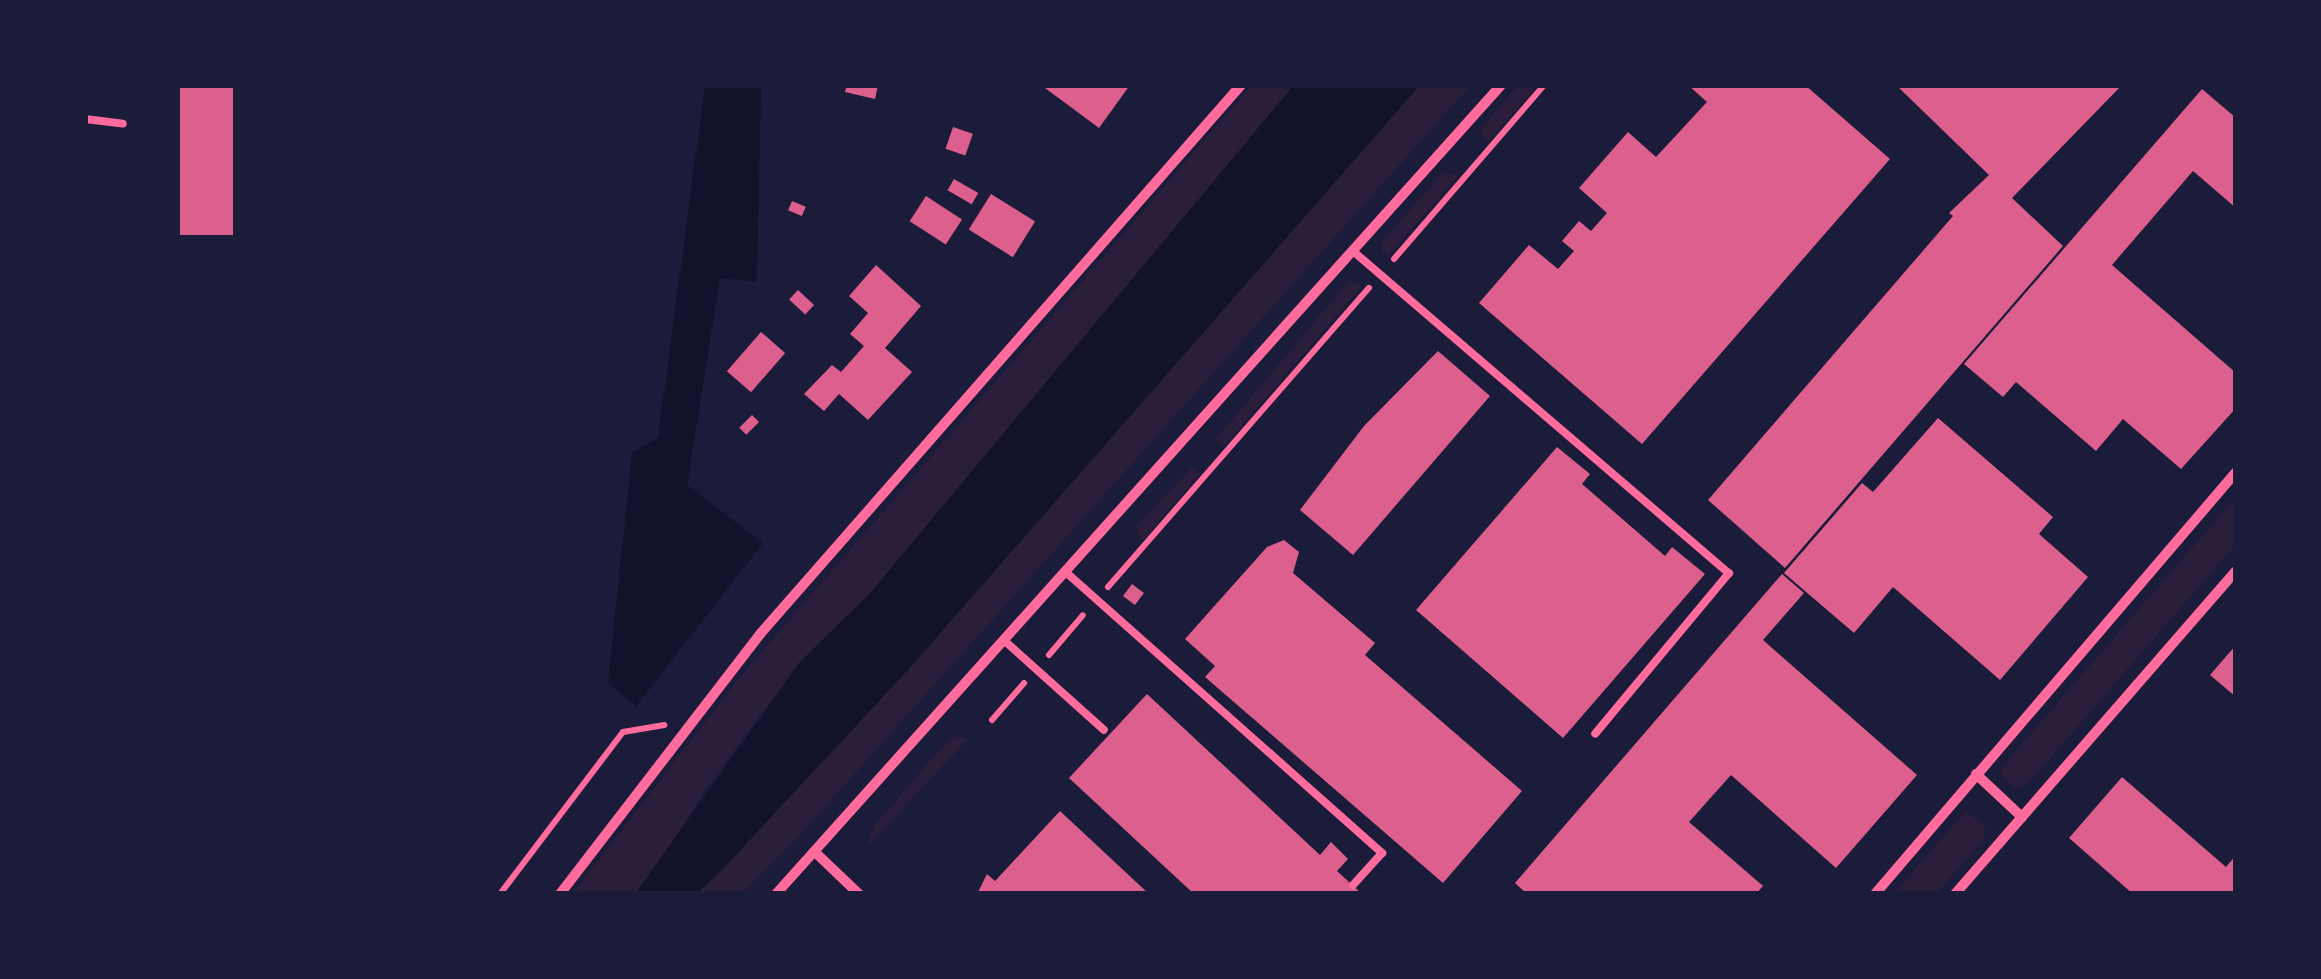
<!DOCTYPE html>
<style>
body{margin:0}
#map{position:relative;width:2321px;height:979px;overflow:hidden;background:#1b1b3a;font-family:Jost,sans-serif}
div>[style]{position:absolute}
[style*='--x']{left:calc(var(--x)*1px);top:calc(var(--y)*1px);width:calc(var(--w)*1px);rotate:calc(var(--a)*1deg)}
.green>*{inset:0;background:#2a1e3b}
.water>*{inset:0;background:#12122b}
.building>*{inset:0;background:#dd5f8e;transform-origin:0 0}
.path>*{height:6px;margin:-3px;padding:0 3px;transform-origin:3px;border-radius:3px;background:#ff6b9d}
.service>*{height:8px;margin:-4px;padding:0 4px;transform-origin:4px;border-radius:4px;background:#ff6b9d}
.minor>*{height:10px;margin:-5px;padding:0 5px;transform-origin:5px;border-radius:5px;background:#ff6b9d}
span{translate:-50% -50%;white-space:nowrap;text-align:center;line-height:1.15;-webkit-text-stroke:9px #1b1b3a;paint-order:stroke}
.frame{position:absolute;inset:0;border:88px solid #1b1b3a;pointer-events:none}
</style>
<div id="map">
<div class="green">
<div style="clip-path:polygon(1252px 85px,1294px 85px,872px 591px,800px 662px,704px 791px,652px 875px,635px 894px,572px 894px,741px 676px)"></div>
<div style="clip-path:polygon(1420px 85px,1471px 85px,799px 836px,741px 894px,696px 894px,906px 672px)"></div>
<div style="clip-path:polygon(1519px 85px,1538px 85px,1487px 143px,1480px 129px)"></div>
<div style="clip-path:polygon(1443px 172px,1458px 176px,1388px 256px,1382px 253px,1381px 243px)"></div>
<div style="clip-path:polygon(1348px 282px,1362px 286px,1224px 446px,1215px 440px)"></div>
<div style="clip-path:polygon(1192px 468px,1200px 473px,1142px 541px,1136px 526px)"></div>
<div style="clip-path:polygon(2236px 497px,2236px 544px,2033px 778px,2019px 789px,2008px 783px,2000px 773px,2007px 761px)"></div>
<div style="clip-path:polygon(959px 736px,967px 740px,866px 848px,874px 826px,949px 739px)"></div>
<div style="clip-path:polygon(1965px 812px,1985px 824px,1984px 839px,1936px 894px,1893px 894px)"></div>
</div>
<div class="water">
<div style="clip-path:polygon(705px 85px,761px 85px,757px 282px,720px 278px,687px 485px,763px 543px,636px 706px,608px 683px,632px 453px,658px 438px)"></div>
<div style="clip-path:polygon(1294px 85px,1420px 85px,906px 672px,720px 872px,696px 894px,635px 894px,800px 662px,872px 591px)"></div>
</div>
<div class="building">
<div style="left:180px;top:85px;width:53px;height:150px"></div>
<div style="clip-path:polygon(847px 85px,878px 85px,875px 99px,845px 92px)"></div>
<div style="clip-path:polygon(1041px 85px,1130px 85px,1099px 128px)"></div>
<div style="clip-path:polygon(1688px 85px,1805px 85px,1890px 159px,1642px 444px,1479px 303px,1529px 245px,1558px 269px,1574px 251px,1562px 241px,1579px 221px,1591px 231px,1607px 213px,1579px 188px,1628px 132px,1656px 157px,1707px 102px)"></div>
<div style="clip-path:polygon(1896px 85px,2122px 85px,2012px 198px,2063px 246px,1785px 568px,1708px 500px,1953px 216px,1949px 213px,1989px 175px)"></div>
<div style="clip-path:polygon(2202px 89px,2236px 118px,2236px 208px,2193px 171px,2112px 265px,2236px 373px,2236px 408px,2181px 469px,2123px 419px,2096px 451px,2016px 382px,2003px 397px,1964px 364px)"></div>
<div style="left:953px;top:127px;width:21px;height:23px;rotate:19deg"></div>
<div style="left:954px;top:179px;width:28px;height:13px;rotate:30deg"></div>
<div style="left:991px;top:194px;width:52px;height:42px;rotate:32deg"></div>
<div style="left:926px;top:196px;width:43px;height:30px;rotate:33deg"></div>
<div style="left:792px;top:201px;width:15px;height:10px;rotate:23deg"></div>
<div style="clip-path:polygon(876px 265px,921px 306px,885px 348px,912px 372px,868px 420px,839px 394px,824px 411px,804px 394px,832px 365px,841px 372px,864px 346px,850px 334px,868px 313px,849px 296px)"></div>
<div style="left:798px;top:290px;width:22px;height:13px;rotate:43deg"></div>
<div style="left:761px;top:332px;width:32px;height:52px;rotate:41deg"></div>
<div style="clip-path:polygon(1438px 351px,1490px 396px,1353px 555px,1300px 510px,1364px 426px)"></div>
<div style="left:752px;top:415px;width:10px;height:18px;rotate:45deg"></div>
<div style="clip-path:polygon(1938px 418px,2053px 517px,2039px 534px,2088px 577px,2000px 680px,1893px 587px,1854px 633px,1784px 573px,1862px 483px,1873px 492px)"></div>
<div style="clip-path:polygon(1557px 447px,1590px 474px,1582px 484px,1665px 556px,1672px 547px,1705px 574px,1563px 738px,1416px 610px)"></div>
<div style="clip-path:polygon(1284px 540px,1299px 552px,1293px 573px,1375px 643px,1365px 655px,1522px 791px,1443px 883px,1205px 677px,1215px 666px,1185px 639px,1267px 547px)"></div>
<div style="clip-path:polygon(1782px 574px,1804px 593px,1763px 640px,1917px 775px,1836px 868px,1731px 775px,1689px 822px,1763px 886px,1756px 894px,1527px 894px,1515px 883px)"></div>
<div style="left:1132px;top:584px;width:15px;height:15px;rotate:37deg"></div>
<div style="clip-path:polygon(2236px 645px,2236px 697px,2210px 675px)"></div>
<div style="clip-path:polygon(1147px 694px,1320px 855px,1331px 842px,1348px 859px,1337px 871px,1362px 894px,1194px 894px,1069px 778px)"></div>
<div style="clip-path:polygon(2122px 777px,2226px 867px,2236px 855px,2236px 894px,2133px 894px,2069px 838px)"></div>
<div style="clip-path:polygon(1060px 811px,1149px 894px,977px 894px,987px 874px,995px 881px)"></div>
</div>
<div class="path">
<div style="--x:1394;--y:259;--w:230;--a:-49.2"></div>
<div style="--x:1108;--y:587;--w:397;--a:-48.9"></div>
<div style="--x:1049;--y:655;--w:52;--a:-49.6"></div>
<div style="--x:992;--y:720;--w:49;--a:-49.1"></div>
<div style="--x:500;--y:894;--w:203;--a:-52.8"></div>
<div style="--x:623;--y:732;--w:42;--a:-9.7"></div>
</div>
<div class="service">
<div style="--x:85;--y:119;--w:38;--a:7"></div>
<div style="--x:1354;--y:252;--w:494;--a:40.6"></div>
<div style="--x:1729;--y:573;--w:209;--a:129.8"></div>
<div style="--x:1069;--y:575;--w:419;--a:41.6"></div>
<div style="--x:1382;--y:853;--w:43;--a:132.2"></div>
<div style="--x:1007;--y:643;--w:130;--a:41.9"></div>
</div>
<div class="minor">
<div style="--x:1976;--y:774;--w:63;--a:43.1"></div>
<div style="--x:818;--y:855;--w:57;--a:43.6"></div>
<div style="--x:560;--y:894;--w:329;--a:-52.4"></div>
<div style="--x:761;--y:633;--w:728;--a:-48.78"></div>
<div style="--x:776;--y:894;--w:1086;--a:-48.13"></div>
<div style="--x:1875;--y:894;--w:555;--a:-49.45"></div>
<div style="--x:1955;--y:894;--w:428;--a:-49"></div>
</div>
<div class="frame"></div>
</div>
